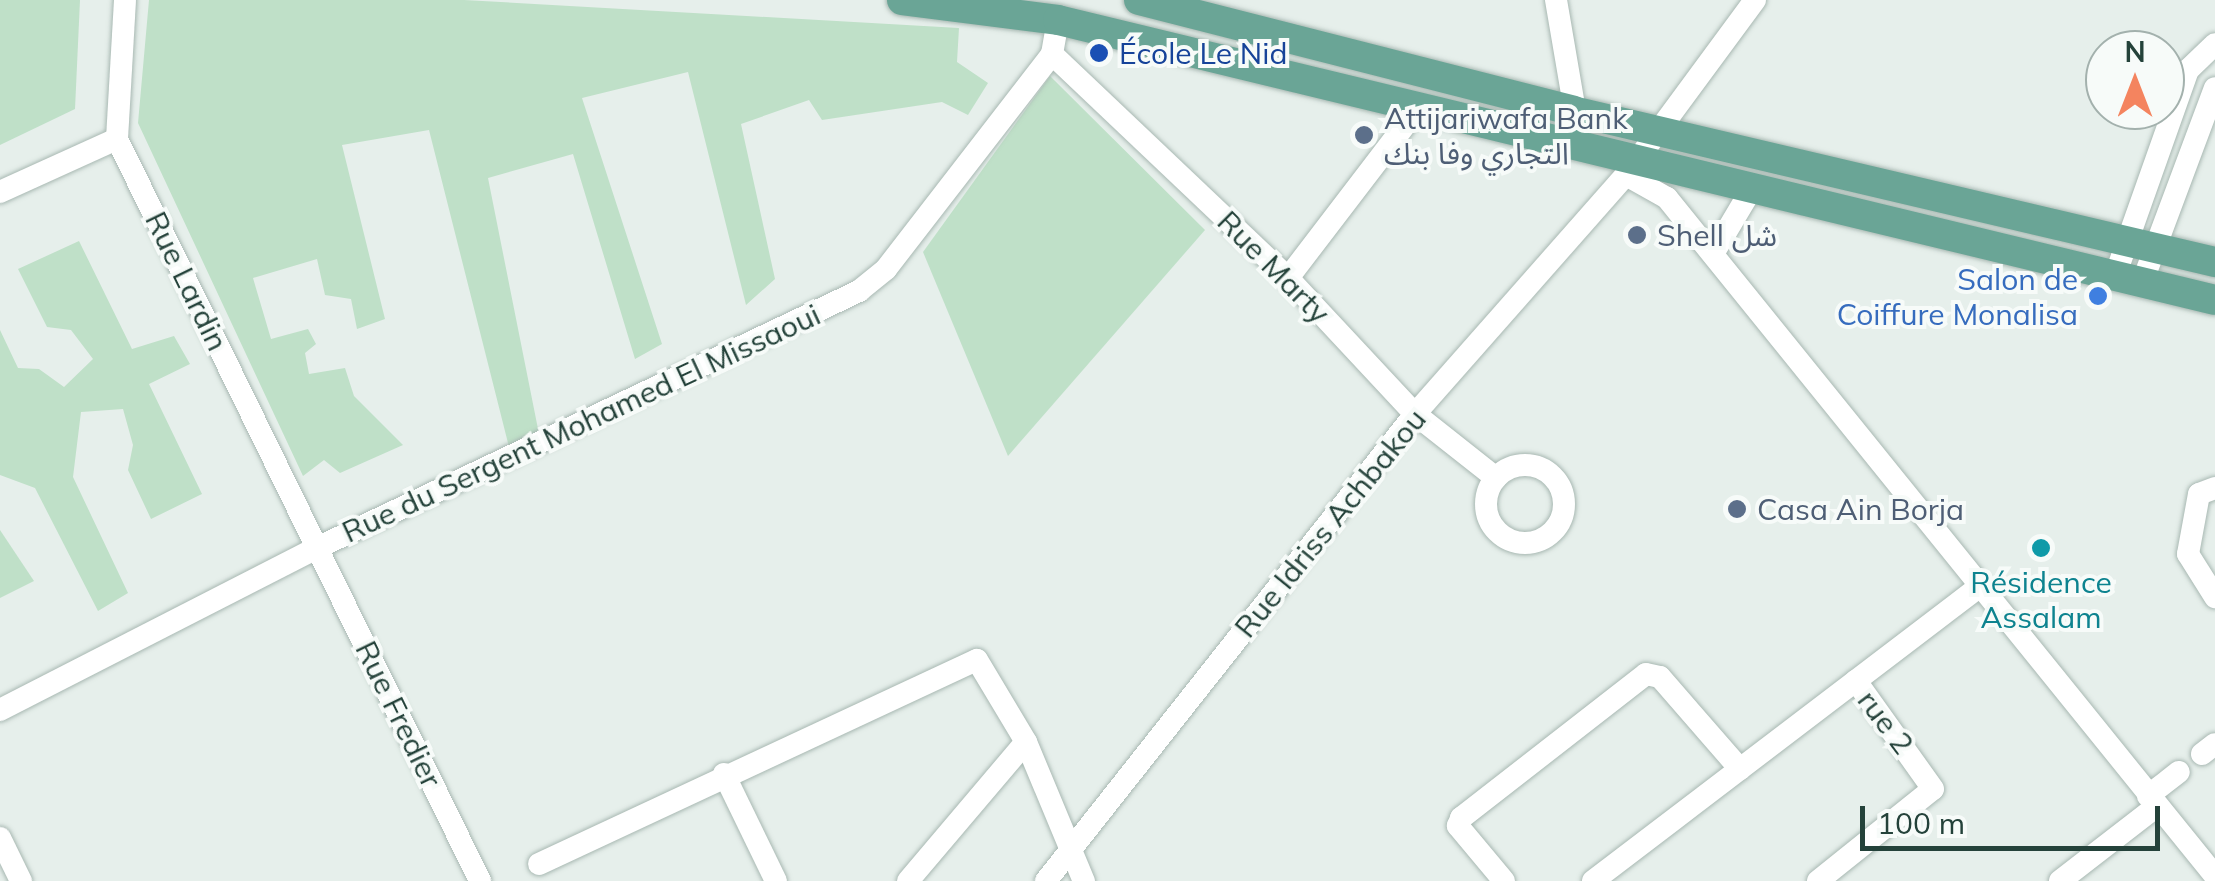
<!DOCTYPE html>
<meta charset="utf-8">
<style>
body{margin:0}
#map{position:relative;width:2215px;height:881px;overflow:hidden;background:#e6efeb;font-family:Mulish,"Noto Sans Arabic",sans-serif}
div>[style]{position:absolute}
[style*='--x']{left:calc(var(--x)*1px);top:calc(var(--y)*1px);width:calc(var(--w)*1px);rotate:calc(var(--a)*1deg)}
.green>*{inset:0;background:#bfe0c8}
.roads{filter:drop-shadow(0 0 2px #a8b8b2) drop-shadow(0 0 2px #a8b8b2)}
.street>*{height:22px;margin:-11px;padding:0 11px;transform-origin:11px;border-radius:11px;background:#fff}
.street>.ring{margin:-11px;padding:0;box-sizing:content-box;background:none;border:22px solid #fff;border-radius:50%}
.primary>*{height:30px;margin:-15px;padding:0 15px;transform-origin:15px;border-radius:15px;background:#6aa596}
.dots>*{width:28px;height:28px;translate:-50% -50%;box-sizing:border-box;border:5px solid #f7fbf9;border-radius:50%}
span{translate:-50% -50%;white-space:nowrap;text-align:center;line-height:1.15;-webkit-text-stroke:8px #f7fbf9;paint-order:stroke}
.transit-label{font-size:30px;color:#164399}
.left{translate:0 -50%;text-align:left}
.service-label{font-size:30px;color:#4e5e75}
.street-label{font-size:30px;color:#24423a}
.shop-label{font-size:30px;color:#366cbe}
.right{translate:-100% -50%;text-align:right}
.culture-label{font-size:30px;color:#0d838f}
.north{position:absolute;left:2085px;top:30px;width:100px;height:100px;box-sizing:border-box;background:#f7fbf9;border:2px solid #a3b1ad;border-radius:50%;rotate:0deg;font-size:28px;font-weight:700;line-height:40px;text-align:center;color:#24423a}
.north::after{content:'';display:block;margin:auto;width:35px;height:45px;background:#f4845f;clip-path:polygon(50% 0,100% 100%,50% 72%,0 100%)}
.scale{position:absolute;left:1860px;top:806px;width:300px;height:45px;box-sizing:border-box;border:5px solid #24423a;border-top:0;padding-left:12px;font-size:30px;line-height:35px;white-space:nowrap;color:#24423a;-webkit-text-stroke:8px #f7fbf9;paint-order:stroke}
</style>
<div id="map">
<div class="green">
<div style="clip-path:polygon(0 0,80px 0,75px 109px,0 145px)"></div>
<div style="clip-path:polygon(149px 0,464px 0,959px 28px,957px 62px,988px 83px,968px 115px,942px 102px,822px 120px,809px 100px,741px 124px,775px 279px,746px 305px,688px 72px,582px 98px,662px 344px,635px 359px,573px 154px,488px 178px,539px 434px,509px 447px,429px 130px,342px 145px,385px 319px,357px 329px,351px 299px,325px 295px,317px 259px,253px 278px,271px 339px,308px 329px,316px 344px,305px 353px,309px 374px,345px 368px,354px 396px,403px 445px,340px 473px,324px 460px,303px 476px,138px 123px)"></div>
<div style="clip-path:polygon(1050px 76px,1205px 230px,1008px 456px,923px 252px)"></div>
<div style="clip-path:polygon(79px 241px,132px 349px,174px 336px,190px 364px,149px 384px,202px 494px,151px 519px,128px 470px,133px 445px,123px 409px,81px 412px,73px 477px,128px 593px,98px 611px,35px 488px,0 475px,0 330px,18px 368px,39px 369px,64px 387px,93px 359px,71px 330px,47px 327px,18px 269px)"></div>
<div style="clip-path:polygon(0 530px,34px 581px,0 598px)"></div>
</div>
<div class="roads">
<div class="street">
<div style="--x:125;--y:0;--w:139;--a:93.3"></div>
<div style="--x:117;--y:139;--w:826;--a:63.93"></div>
<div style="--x:1556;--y:0;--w:149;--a:80.3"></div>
<div style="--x:1755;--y:0;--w:217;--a:126.4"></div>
<div style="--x:1626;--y:175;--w:47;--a:29.3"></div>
<div style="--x:1667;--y:198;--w:872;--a:51.05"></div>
<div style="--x:1052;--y:54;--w:325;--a:43.5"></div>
<div style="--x:1288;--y:278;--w:186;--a:47"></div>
<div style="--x:1415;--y:414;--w:103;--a:38.3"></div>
<div style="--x:0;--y:192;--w:128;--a:-24.4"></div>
<div style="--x:1713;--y:254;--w:74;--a:-59.3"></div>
<div style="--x:2115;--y:276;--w:219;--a:-70.5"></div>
<div style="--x:2188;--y:70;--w:37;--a:-44"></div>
<div style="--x:1288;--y:278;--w:213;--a:-52.6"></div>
<div style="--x:2142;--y:283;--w:208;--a:-69.5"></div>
<div class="ring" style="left:1486px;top:465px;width:56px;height:56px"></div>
<div style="--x:2215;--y:488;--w:17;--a:159"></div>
<div style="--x:2199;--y:494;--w:61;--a:100.4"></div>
<div style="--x:2188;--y:554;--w:51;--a:57.9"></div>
<div style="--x:0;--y:710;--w:358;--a:-27.1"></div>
<div style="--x:319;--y:547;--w:598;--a:-25.36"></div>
<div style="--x:859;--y:291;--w:35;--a:-39"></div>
<div style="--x:886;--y:269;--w:272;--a:-52.3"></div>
<div style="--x:1052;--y:54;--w:35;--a:-80"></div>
<div style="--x:2202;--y:754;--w:16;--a:-38"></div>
<div style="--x:724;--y:774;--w:119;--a:64.1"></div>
<div style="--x:2148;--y:796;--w:39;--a:-38"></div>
<div style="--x:0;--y:838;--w:48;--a:64"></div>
<div style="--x:539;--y:864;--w:483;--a:-25"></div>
<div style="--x:977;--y:660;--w:96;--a:59.1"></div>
<div style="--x:1026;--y:742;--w:151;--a:67.4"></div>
<div style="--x:908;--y:881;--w:182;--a:-49.7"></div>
<div style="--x:1046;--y:881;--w:595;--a:-51.69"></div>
<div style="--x:1415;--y:414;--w:319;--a:-48.6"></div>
<div style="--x:1504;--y:881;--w:72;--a:-129.9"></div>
<div style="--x:1458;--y:826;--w:9;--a:-69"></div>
<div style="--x:1461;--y:818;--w:234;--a:-37.9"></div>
<div style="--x:1646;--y:674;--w:14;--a:12"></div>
<div style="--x:1660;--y:677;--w:122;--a:49"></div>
<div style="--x:1593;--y:881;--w:483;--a:-37.3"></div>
<div style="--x:1818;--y:881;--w:147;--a:-38.7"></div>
<div style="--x:1933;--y:789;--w:133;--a:-125.5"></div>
<div style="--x:2060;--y:881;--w:123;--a:-37.7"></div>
</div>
<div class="primary">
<div style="--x:902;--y:0;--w:157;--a:7.3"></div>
<div style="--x:1058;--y:20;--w:1190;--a:13.6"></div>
<div style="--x:1139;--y:0;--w:448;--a:14.3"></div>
<div style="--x:1573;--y:111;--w:660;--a:13.24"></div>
</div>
</div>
<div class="dots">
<div style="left:1099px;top:53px;background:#1a4fb4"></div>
<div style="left:1364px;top:135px;background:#5c6f8a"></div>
<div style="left:1637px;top:235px;background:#5c6f8a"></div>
<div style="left:2098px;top:296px;background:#3f7fe0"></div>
<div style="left:1737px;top:509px;background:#5c6f8a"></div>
<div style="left:2041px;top:548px;background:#0f9aa8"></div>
</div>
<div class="transit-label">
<span class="left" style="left:1119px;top:53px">École Le Nid</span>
</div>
<div class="service-label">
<span class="left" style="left:1384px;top:135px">Attijariwafa Bank<br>التجاري وفا بنك</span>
<span class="left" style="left:1657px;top:235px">Shell شل</span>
<span class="left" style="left:1757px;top:509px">Casa Ain Borja</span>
</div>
<div class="street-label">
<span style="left:1274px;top:267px;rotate:45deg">Rue Marty</span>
<span style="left:187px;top:281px;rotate:64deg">Rue Lardin</span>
<span style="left:581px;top:423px;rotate:-25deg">Rue du Sergent Mohamed El Missaoui</span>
<span style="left:1330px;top:523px;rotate:-51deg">Rue Idriss Achbakou</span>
<span style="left:399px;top:714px;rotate:64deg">Rue Fredier</span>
<span style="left:1886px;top:722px;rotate:53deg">rue 2</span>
</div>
<div class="shop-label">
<span class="right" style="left:2078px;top:296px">Salon de<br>Coiffure Monalisa</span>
</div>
<div class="culture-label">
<span style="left:2041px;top:599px">Résidence<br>Assalam</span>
</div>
<div class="north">N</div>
<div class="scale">100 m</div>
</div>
